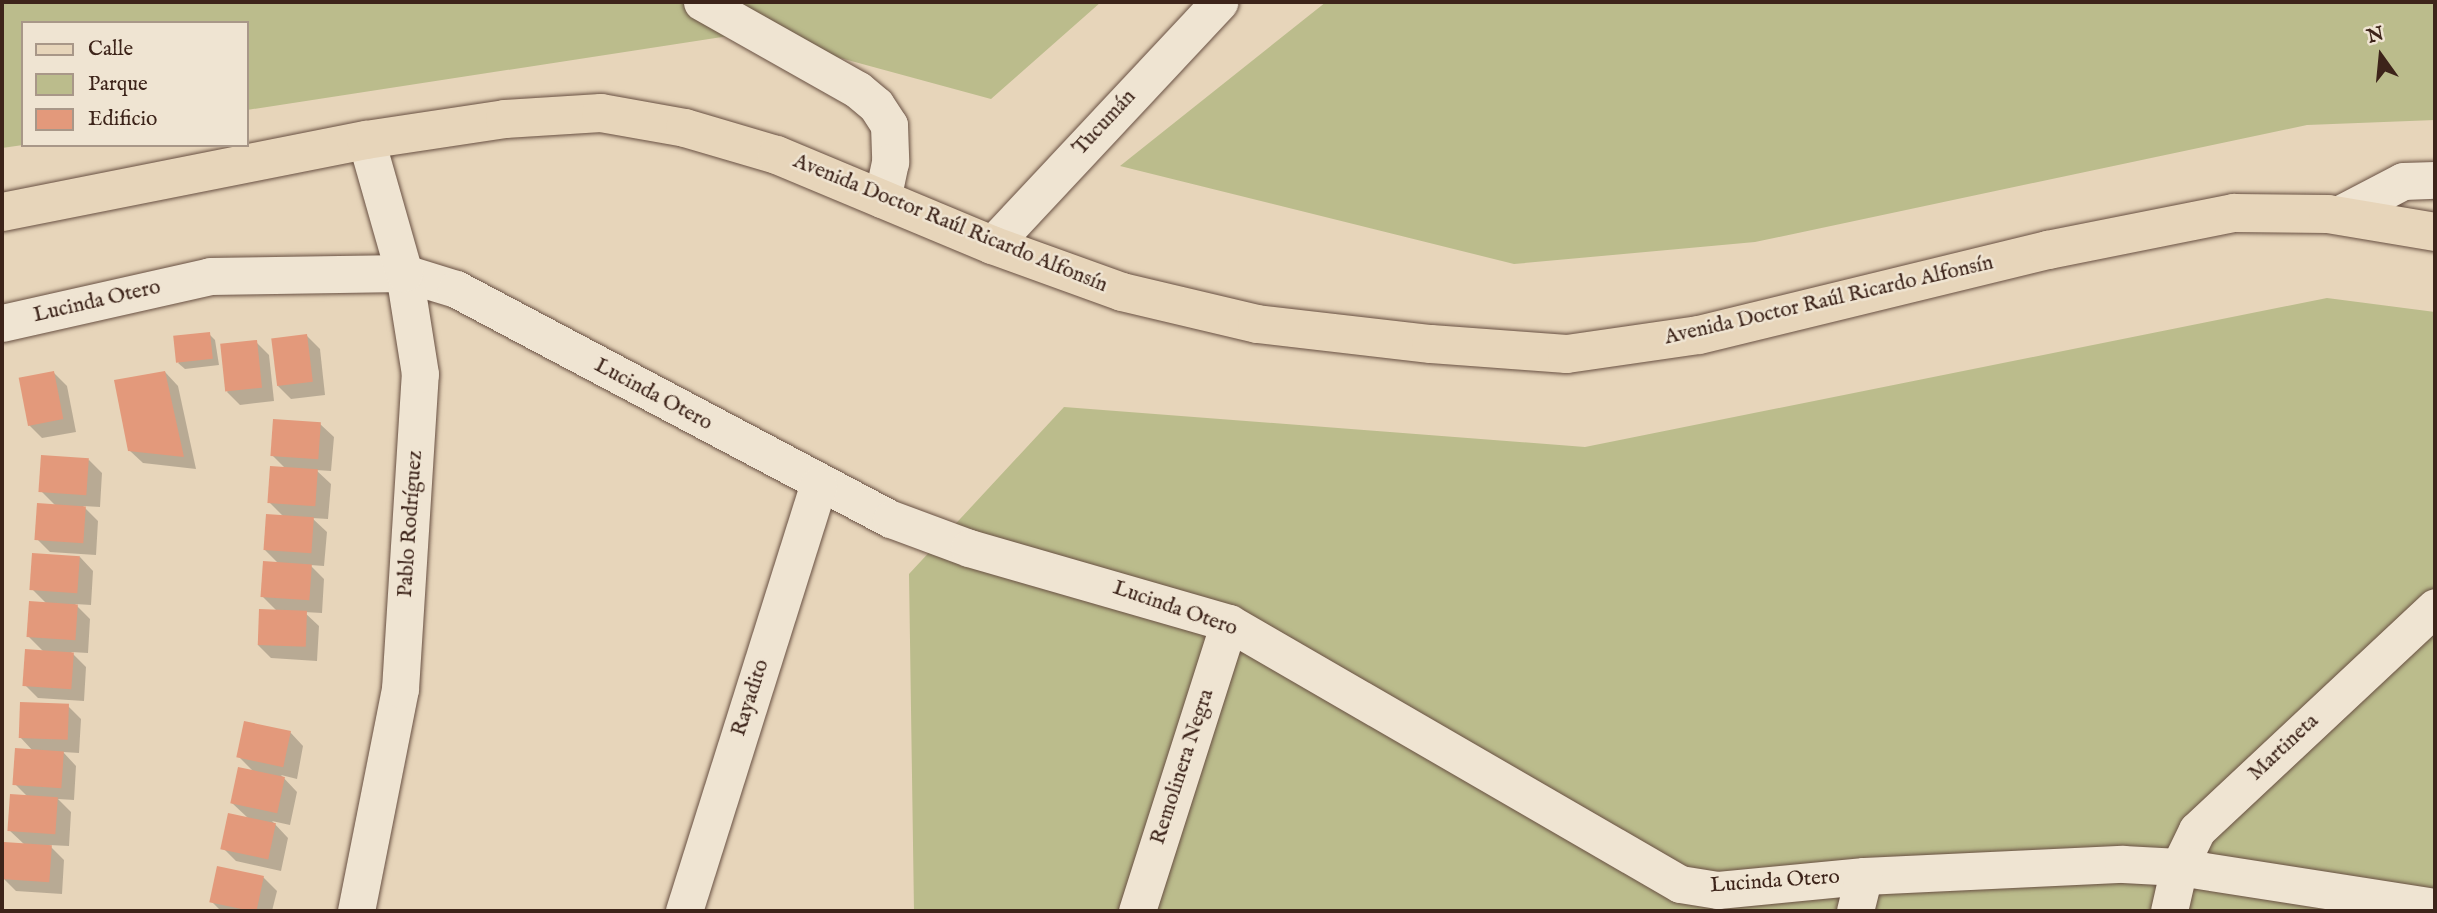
<!DOCTYPE html>
<meta charset="utf-8">
<style>
body{margin:0}
#map{position:relative;width:2437px;height:913px;overflow:hidden;background:#e7d5ba;font-family:"IM FELL English",serif}
div>[style]{position:absolute}
[style*='--x']{left:calc(var(--x)*1px);top:calc(var(--y)*1px);width:calc(var(--w)*1px);rotate:calc(var(--a)*1deg)}
.green>*{inset:0;background:#bbbc8c}
.shadow>*{inset:0;background:#0003}
.building>*{inset:0;background:#e3997b;transform-origin:0 0}
.roads{filter:drop-shadow(0 0 2px #685042) drop-shadow(0 0 2px #685042)}
.street>*{height:37px;margin:-18.5px;padding:0 18.5px;transform-origin:18.5px;border-radius:18.5px;background:#efe4d2}
.primary>*{height:38px;margin:-19px;padding:0 19px;transform-origin:19px;border-radius:19px;background:#e7d5ba}
span{translate:-50% -50%;white-space:nowrap;text-align:center;line-height:1.15;-webkit-text-stroke:5px #efe4d2;paint-order:stroke}
.street-label{font-size:21px;color:#3d241a}
.frame{position:absolute;inset:0;border:4px solid #3d241a;pointer-events:none}
.legend{position:absolute;left:21px;top:21px;width:228px;height:126px;box-sizing:border-box;background:#efe4d2;border:2px solid #a89788;margin:0;padding:9px 12px;list-style:none;font-size:21px;color:#3d241a}
.legend li{display:flex;align-items:center;gap:14px;height:35px}
.legend b{width:35px;border:2px solid #a89788}
.north{position:absolute;left:2346px;top:21px;width:70px;height:70px;-webkit-text-stroke:5px #efe4d2;paint-order:stroke;rotate:345deg;font-size:19px;font-weight:700;line-height:28px;text-align:center;color:#3d241a}
.north::after{content:'';display:block;margin:auto;width:24px;height:32px;background:#3d241a;clip-path:polygon(50% 0,100% 100%,50% 72%,0 100%)}
</style>
<div id="map">
<div class="green">
<div style="clip-path:polygon(2px 2px,1101px 2px,991px 99px,748px 33px,247px 110px,247px 23px,23px 23px,23px 145px,2px 148px)"></div>
<div style="clip-path:polygon(1326px 2px,2435px 2px,2435px 120px,2307px 125px,1755px 242px,1514px 264px,1120px 166px)"></div>
<div style="clip-path:polygon(2327px 298px,2435px 312px,2435px 911px,914px 911px,909px 574px,1064px 407px,1585px 447px)"></div>
</div>
<div class="shadow">
<div style="clip-path:polygon(209px 334px,215px 340px,219px 365px,185px 369px,178px 363px)"></div>
<div style="clip-path:polygon(307px 336px,320px 349px,325px 395px,291px 399px,278px 386px)"></div>
<div style="clip-path:polygon(256px 342px,269px 355px,274px 401px,240px 405px,227px 392px)"></div>
<div style="clip-path:polygon(165px 372px,178px 386px,196px 469px,143px 463px,129px 450px)"></div>
<div style="clip-path:polygon(54px 373px,67px 386px,76px 432px,42px 438px,29px 425px)"></div>
<div style="clip-path:polygon(320px 424px,334px 437px,331px 471px,316px 470px,331px 484px,328px 519px,312px 518px,327px 532px,324px 566px,310px 565px,324px 579px,322px 613px,304px 612px,319px 626px,317px 661px,271px 658px,258px 645px,278px 612px,263px 597px,279px 564px,265px 550px,284px 517px,269px 502px,286px 469px,272px 455px)"></div>
<div style="clip-path:polygon(89px 460px,102px 473px,100px 507px,83px 506px,98px 521px,96px 555px,50px 552px,37px 539px,56px 506px,41px 491px)"></div>
<div style="clip-path:polygon(80px 557px,93px 571px,91px 605px,75px 604px,90px 619px,88px 653px,71px 652px,86px 667px,84px 701px,38px 698px,25px 685px,44px 652px,29px 637px,47px 604px,32px 589px)"></div>
<div style="clip-path:polygon(68px 706px,81px 719px,79px 753px,63px 752px,76px 766px,74px 800px,58px 799px,71px 812px,69px 846px,49px 845px,64px 860px,62px 894px,16px 891px,3px 878px,25px 845px,9px 830px,28px 797px,15px 784px,33px 751px,20px 737px)"></div>
<div style="clip-path:polygon(290px 732px,303px 746px,297px 779px,281px 775px,297px 792px,290px 825px,272px 821px,288px 838px,281px 871px,236px 861px,223px 848px,249px 819px,232px 803px,255px 773px,238px 756px)"></div>
<div style="clip-path:polygon(263px 877px,277px 891px,272px 911px,221px 911px,211px 901px)"></div>
</div>
<div class="building">
<div style="left:210px;top:332px;width:27px;height:37px;rotate:84deg"></div>
<div style="left:307px;top:334px;width:48px;height:36px;rotate:83deg"></div>
<div style="left:257px;top:340px;width:48px;height:37px;rotate:84deg"></div>
<div style="left:54px;top:371px;width:49px;height:36px;rotate:79deg"></div>
<div style="clip-path:polygon(165px 371px,184px 457px,128px 451px,114px 380px)"></div>
<div style="left:273px;top:419px;width:48px;height:37px;rotate:4deg"></div>
<div style="left:41px;top:455px;width:48px;height:37px;rotate:4deg"></div>
<div style="left:270px;top:466px;width:48px;height:37px;rotate:4deg"></div>
<div style="left:37px;top:503px;width:49px;height:37px;rotate:4deg"></div>
<div style="left:266px;top:514px;width:48px;height:36px;rotate:4deg"></div>
<div style="left:32px;top:553px;width:48px;height:37px;rotate:4deg"></div>
<div style="left:263px;top:561px;width:49px;height:36px;rotate:4deg"></div>
<div style="left:29px;top:601px;width:49px;height:36px;rotate:4deg"></div>
<div style="left:259px;top:609px;width:48px;height:36px;rotate:2deg"></div>
<div style="left:25px;top:649px;width:49px;height:37px;rotate:4deg"></div>
<div style="left:20px;top:702px;width:49px;height:36px;rotate:2deg"></div>
<div style="left:244px;top:721px;width:48px;height:37px;rotate:12deg"></div>
<div style="left:15px;top:748px;width:49px;height:37px;rotate:4deg"></div>
<div style="left:238px;top:767px;width:48px;height:37px;rotate:12deg"></div>
<div style="left:10px;top:794px;width:48px;height:37px;rotate:4deg"></div>
<div style="left:228px;top:813px;width:49px;height:37px;rotate:12deg"></div>
<div style="left:4px;top:842px;width:48px;height:37px;rotate:4deg"></div>
<div style="left:217px;top:866px;width:48px;height:37px;rotate:12deg"></div>
</div>
<div class="roads">
<div class="street">
<div style="--x:702;--y:2;--w:179;--a:29.4"></div>
<div style="--x:858;--y:90;--w:23;--a:40"></div>
<div style="--x:876;--y:105;--w:24;--a:57"></div>
<div style="--x:889;--y:125;--w:37;--a:88"></div>
<div style="--x:890;--y:162;--w:38;--a:102"></div>
<div style="--x:2338;--y:215;--w:73;--a:-27.6"></div>
<div style="--x:2403;--y:181;--w:32;--a:-2"></div>
<div style="--x:992;--y:245;--w:333;--a:-46.9"></div>
<div style="--x:2;--y:323;--w:213;--a:-12.7"></div>
<div style="--x:210;--y:276;--w:194;--a:-0.9"></div>
<div style="--x:404;--y:273;--w:54;--a:17.1"></div>
<div style="--x:456;--y:289;--w:492;--a:27.9"></div>
<div style="--x:891;--y:519;--w:83;--a:20.4"></div>
<div style="--x:969;--y:548;--w:271;--a:16.1"></div>
<div style="--x:1229;--y:623;--w:521;--a:30.06"></div>
<div style="--x:1680;--y:884;--w:38;--a:9"></div>
<div style="--x:1718;--y:890;--w:147;--a:-5.5"></div>
<div style="--x:1864;--y:876;--w:259;--a:-2.7"></div>
<div style="--x:2123;--y:864;--w:56;--a:3.1"></div>
<div style="--x:2179;--y:867;--w:259;--a:8.9"></div>
<div style="--x:356;--y:911;--w:226;--a:-78.8"></div>
<div style="--x:400;--y:689;--w:316;--a:-86.4"></div>
<div style="--x:420;--y:374;--w:102;--a:-99"></div>
<div style="--x:404;--y:273;--w:138;--a:-105.9"></div>
<div style="--x:684;--y:911;--w:447;--a:-72.5"></div>
<div style="--x:1137;--y:911;--w:302;--a:-72.3"></div>
<div style="--x:1855;--y:911;--w:36;--a:-76"></div>
<div style="--x:2169;--y:911;--w:45;--a:-77.2"></div>
<div style="--x:2179;--y:867;--w:41;--a:-64.1"></div>
<div style="--x:2197;--y:830;--w:326;--a:-43.1"></div>
</div>
<div class="primary">
<div style="--x:2;--y:212;--w:371;--a:-11.2"></div>
<div style="--x:366;--y:140;--w:141;--a:-8.6"></div>
<div style="--x:505;--y:119;--w:96;--a:-3.6"></div>
<div style="--x:601;--y:113;--w:85;--a:10.1"></div>
<div style="--x:685;--y:128;--w:96;--a:16.4"></div>
<div style="--x:777;--y:155;--w:233;--a:22.7"></div>
<div style="--x:992;--y:245;--w:138;--a:19.9"></div>
<div style="--x:1122;--y:292;--w:139;--a:13.3"></div>
<div style="--x:1257;--y:324;--w:175;--a:6.6"></div>
<div style="--x:1431;--y:344;--w:136;--a:4.2"></div>
<div style="--x:1567;--y:354;--w:133;--a:-8.2"></div>
<div style="--x:1699;--y:335;--w:359;--a:-13.7"></div>
<div style="--x:2048;--y:250;--w:190;--a:-11.3"></div>
<div style="--x:2234;--y:213;--w:94;--a:0.6"></div>
<div style="--x:2328;--y:214;--w:109;--a:9.5"></div>
</div>
</div>
<div class="street-label">
<span style="left:1105px;top:123px;rotate:-47deg">Tucumán</span>
<span style="left:950px;top:224px;rotate:22deg">Avenida Doctor Raúl Ricardo Alfonsín</span>
<span style="left:1829px;top:301px;rotate:-13deg">Avenida Doctor Raúl Ricardo Alfonsín</span>
<span style="left:97px;top:302px;rotate:-13deg">Lucinda Otero</span>
<span style="left:653px;top:395px;rotate:28deg">Lucinda Otero</span>
<span style="left:411px;top:524px;rotate:-86deg">Pablo Rodríguez</span>
<span style="left:1175px;top:609px;rotate:19deg">Lucinda Otero</span>
<span style="left:751px;top:698px;rotate:-72deg">Rayadito</span>
<span style="left:2284px;top:748px;rotate:-43deg">Martineta</span>
<span style="left:1183px;top:767px;rotate:-72deg">Remolinera Negra</span>
<span style="left:1775px;top:882px;rotate:-4deg">Lucinda Otero</span>
</div>
<div class="frame"></div>
<ul class="legend">
<li><b style="height:9px;background:#e7d5ba"></b>Calle</li>
<li><b style="height:19px;background:#bbbc8c"></b>Parque</li>
<li><b style="height:19px;background:#e3997b"></b>Edificio</li>
</ul>
<div class="north">N</div>
</div>
